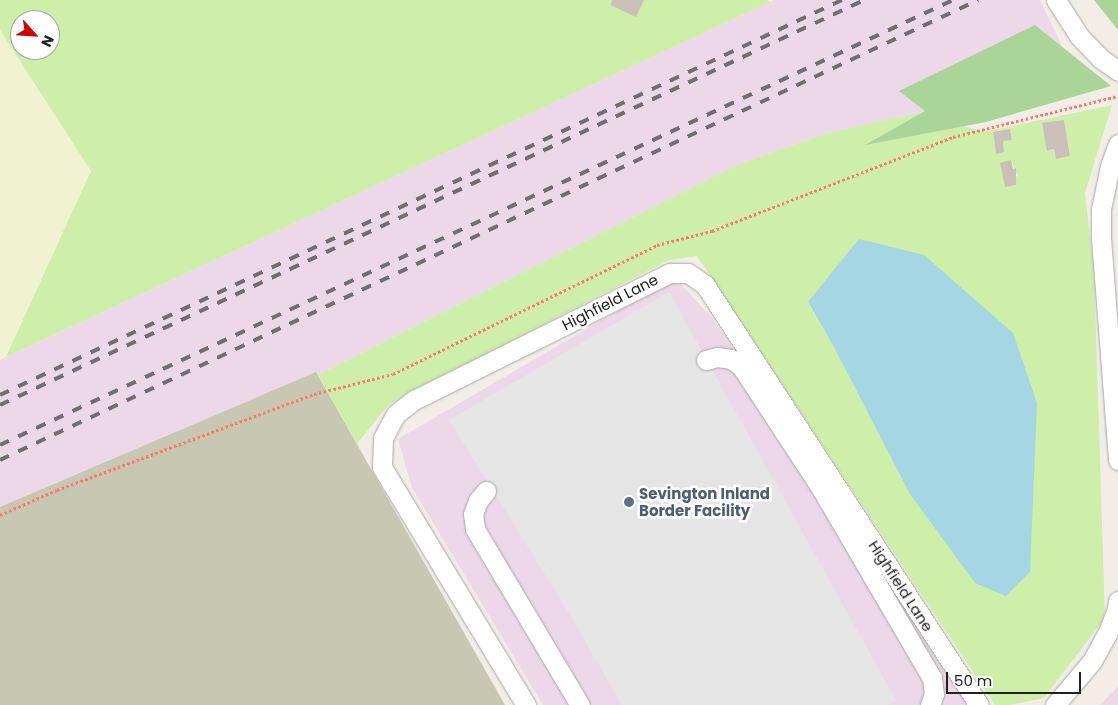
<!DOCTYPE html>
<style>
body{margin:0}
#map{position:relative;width:1118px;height:705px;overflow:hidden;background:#f2eee7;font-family:Poppins,sans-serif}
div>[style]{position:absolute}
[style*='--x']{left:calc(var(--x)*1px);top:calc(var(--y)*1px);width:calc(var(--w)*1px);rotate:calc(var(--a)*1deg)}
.industrial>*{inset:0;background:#ecd8e8}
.construction>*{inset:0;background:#c8c7b1}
.farmland>*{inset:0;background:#f0f2d1}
.grass>*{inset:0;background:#cdefa9}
.forest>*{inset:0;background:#abd598}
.parking>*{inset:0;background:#e5e5e5}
.water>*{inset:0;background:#a4d6e3}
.building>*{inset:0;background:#cac0b9}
.path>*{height:3px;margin-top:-1.5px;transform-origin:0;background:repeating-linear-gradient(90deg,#ff776b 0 2.5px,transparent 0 5px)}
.roads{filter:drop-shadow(0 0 1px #a8a8a8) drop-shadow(0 0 1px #a8a8a8)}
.minor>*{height:19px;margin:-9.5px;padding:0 9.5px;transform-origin:9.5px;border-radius:9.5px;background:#fff}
.rail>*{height:4px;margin-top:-2px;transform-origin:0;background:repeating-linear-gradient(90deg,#6f6f6f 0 10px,transparent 0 20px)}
.dots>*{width:14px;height:14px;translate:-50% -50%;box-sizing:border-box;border:2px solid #fff;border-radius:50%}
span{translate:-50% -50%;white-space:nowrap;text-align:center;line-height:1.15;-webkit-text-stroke:5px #fff;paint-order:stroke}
.street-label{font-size:15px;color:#212121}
.service-label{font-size:15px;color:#4e5e75;font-weight:700}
.left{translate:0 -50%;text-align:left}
.north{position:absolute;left:10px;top:10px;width:50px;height:50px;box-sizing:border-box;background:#fff;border:1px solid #a6a6a6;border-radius:50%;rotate:116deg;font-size:14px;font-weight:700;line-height:20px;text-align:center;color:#212121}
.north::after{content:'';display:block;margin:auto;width:18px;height:22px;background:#d20004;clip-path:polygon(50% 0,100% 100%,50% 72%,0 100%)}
.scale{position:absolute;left:946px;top:672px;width:135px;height:22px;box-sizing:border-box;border:2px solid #212121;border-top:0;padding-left:6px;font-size:15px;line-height:18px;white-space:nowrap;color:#212121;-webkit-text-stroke:4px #fff;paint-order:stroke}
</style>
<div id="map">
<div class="industrial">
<div style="clip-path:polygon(774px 0,1040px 0,1062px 46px,926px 111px,827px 133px,737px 165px,318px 375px,0 509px,0 360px)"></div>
<div style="clip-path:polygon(678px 281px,712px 318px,848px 517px,972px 705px,543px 705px,412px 488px,398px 439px,643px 296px)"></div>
<div style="clip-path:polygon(1118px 686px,1118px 705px,1100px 705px)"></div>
</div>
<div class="construction">
<div style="clip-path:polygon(316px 372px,505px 705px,0 705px,0 507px)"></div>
</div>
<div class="farmland">
<div style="clip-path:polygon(0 30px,91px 171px,6px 357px,0 360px)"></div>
</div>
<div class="grass">
<div style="clip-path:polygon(evenodd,0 0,612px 0,610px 5px,636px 16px,644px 0,767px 0,770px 2px,6px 357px,91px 171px,0 30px,0 0,20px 20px,50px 20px,50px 50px,20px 50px,20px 20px)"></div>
<div style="clip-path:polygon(evenodd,1112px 105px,1085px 193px,1094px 272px,1105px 618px,1044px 698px,1010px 705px,995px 705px,697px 256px,669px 260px,389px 404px,357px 444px,318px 375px,737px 165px,827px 133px,926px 111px,867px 144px,963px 126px,984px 132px,1112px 105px,1064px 120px,1070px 156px,1056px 159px,1054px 149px,1048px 151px,1042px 124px,1064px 120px,1112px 105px,1010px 129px,1012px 139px,1003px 141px,1004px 152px,996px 153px,993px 133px,1010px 129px,1112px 105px,1011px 161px,1018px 176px,1015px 177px,1016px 185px,1005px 187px,1001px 163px,1011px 161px,1112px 105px,808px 303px,1030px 572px,835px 349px,808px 303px)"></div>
</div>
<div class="forest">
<div style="clip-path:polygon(1094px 0,1118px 0,1118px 30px)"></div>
<div style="clip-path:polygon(1035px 25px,1111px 86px,986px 122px,865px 145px,925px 111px,899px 91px)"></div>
</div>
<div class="parking">
<div style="clip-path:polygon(669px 292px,896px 700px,888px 705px,622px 705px,570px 615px,449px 420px)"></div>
</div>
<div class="water">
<div style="clip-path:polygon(859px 239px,924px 255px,1013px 333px,1037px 403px,1030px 572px,1006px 596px,975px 583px,910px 494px,835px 349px,808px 302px)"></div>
</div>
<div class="building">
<div style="clip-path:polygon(612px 0,644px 0,636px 17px,610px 5px)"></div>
<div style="clip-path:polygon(1064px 120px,1070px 156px,1056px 159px,1054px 149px,1047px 151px,1042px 123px)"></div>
<div style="clip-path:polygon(1010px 129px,1012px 140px,1003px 141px,1004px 152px,996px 154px,993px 132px)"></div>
<div style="clip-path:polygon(1011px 160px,1013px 169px,1016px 168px,1016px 185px,1005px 187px,1000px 163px)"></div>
</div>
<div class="path">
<div style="--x:0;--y:515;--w:62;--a:-23.7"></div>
<div style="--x:57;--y:490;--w:274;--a:-20.5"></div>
<div style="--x:314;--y:394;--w:81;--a:-14.2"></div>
<div style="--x:393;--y:374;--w:294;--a:-26"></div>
<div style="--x:657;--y:245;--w:57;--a:-14.3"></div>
<div style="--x:712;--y:231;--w:259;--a:-21.3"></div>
<div style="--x:953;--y:137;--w:170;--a:-14"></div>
</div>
<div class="roads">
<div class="minor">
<div style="--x:1056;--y:0;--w:43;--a:57.4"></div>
<div style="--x:1079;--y:36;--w:30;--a:46"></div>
<div style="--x:1100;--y:58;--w:22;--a:36"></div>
<div style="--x:1118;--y:144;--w:23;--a:110"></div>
<div style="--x:1110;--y:166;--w:44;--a:101.8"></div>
<div style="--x:1101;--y:209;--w:29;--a:90"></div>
<div style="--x:1101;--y:238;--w:223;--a:85.6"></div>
<div style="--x:706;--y:360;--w:11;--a:-15"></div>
<div style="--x:717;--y:357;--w:14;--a:8"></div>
<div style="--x:731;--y:359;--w:12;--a:35"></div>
<div style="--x:741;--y:366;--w:148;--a:56.8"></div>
<div style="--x:822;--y:490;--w:218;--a:59.7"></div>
<div style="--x:932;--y:678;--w:16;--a:83"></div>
<div style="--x:934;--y:694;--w:12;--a:110"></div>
<div style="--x:486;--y:491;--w:13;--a:129"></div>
<div style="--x:478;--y:501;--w:14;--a:111"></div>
<div style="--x:473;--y:514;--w:15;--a:82"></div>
<div style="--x:475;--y:529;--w:205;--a:59.2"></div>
<div style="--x:526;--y:705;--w:278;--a:-121.2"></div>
<div style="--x:382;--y:467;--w:29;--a:-88"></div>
<div style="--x:383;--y:438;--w:27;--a:-62"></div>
<div style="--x:396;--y:414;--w:23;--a:-38"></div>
<div style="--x:414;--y:400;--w:286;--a:-26.4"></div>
<div style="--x:670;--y:273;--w:18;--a:0"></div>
<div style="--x:688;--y:273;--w:21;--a:35"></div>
<div style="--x:705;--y:285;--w:501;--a:56.88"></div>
<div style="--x:1055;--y:705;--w:57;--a:-49.9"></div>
<div style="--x:1092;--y:661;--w:31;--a:-61"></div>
<div style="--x:1107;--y:634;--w:27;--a:-68"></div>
<div style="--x:1117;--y:609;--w:8;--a:-83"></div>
</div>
</div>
<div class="rail">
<div style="--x:0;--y:395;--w:930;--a:-25.13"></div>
<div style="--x:0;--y:405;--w:954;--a:-25.11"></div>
<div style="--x:0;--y:445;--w:1052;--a:-25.03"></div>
<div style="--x:0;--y:460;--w:1081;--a:-25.19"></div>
</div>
<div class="dots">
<div style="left:629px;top:502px;background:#5c6f8a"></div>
</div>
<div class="street-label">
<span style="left:610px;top:302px;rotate:-27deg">Highfield Lane</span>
<span style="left:901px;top:586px;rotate:57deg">Highfield Lane</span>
</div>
<div class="service-label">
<span class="left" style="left:639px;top:502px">Sevington Inland<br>Border Facility</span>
</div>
<div class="north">N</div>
<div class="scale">50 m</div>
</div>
